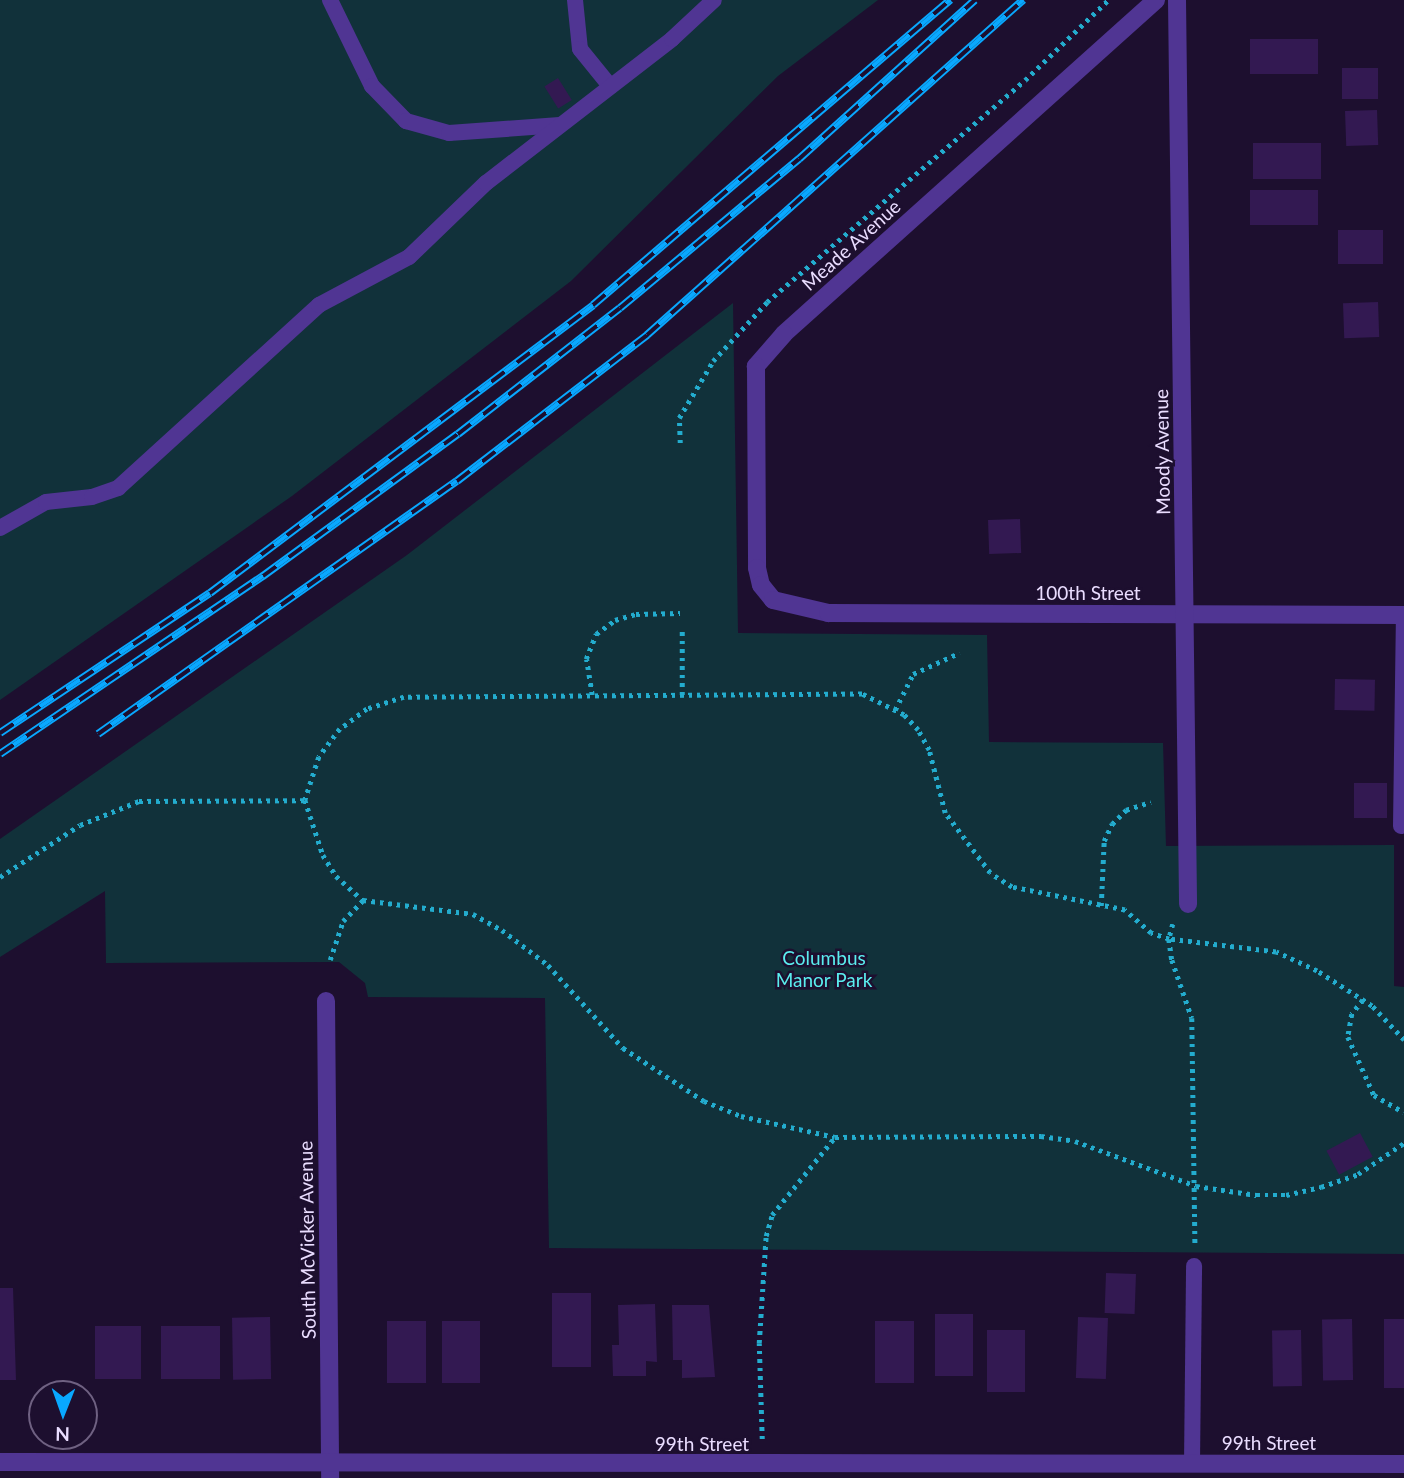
<!DOCTYPE html>
<style>
body{margin:0}
#map{position:relative;width:1404px;height:1478px;overflow:hidden;background:#1d0f2f;font-family:Lato,sans-serif}
div>[style]{position:absolute}
[style*='--x']{left:calc(var(--x)*1px);top:calc(var(--y)*1px);width:calc(var(--w)*1px);rotate:calc(var(--a)*1deg)}
.green>*{inset:0;background:#11313a}
.building>*{inset:0;background:#331952;transform-origin:0 0}
.path>*{height:4.5px;margin-top:-2.25px;transform-origin:0;background:repeating-linear-gradient(90deg,#23acce 0 3.5px,transparent 0 8.5px)}
.service>*{height:16px;margin:-8px;padding:0 8px;transform-origin:8px;border-radius:8px;background:#503593}
.minor>*{height:18px;margin:-9px;padding:0 9px;transform-origin:9px;border-radius:9px;background:#503593}
.rail>*{height:8px;margin-top:-4px;transform-origin:0;background:repeating-linear-gradient(90deg,#1d0f2f 0 16px,#09a8ff 0 32px);box-sizing:border-box;border-block:2px solid #09a8ff}
span{translate:-50% -50%;white-space:nowrap;text-align:center;line-height:1.15;-webkit-text-stroke:5px #1d0f2f;paint-order:stroke}
.street-label{font-size:19px;color:#eaddff}
.park-label{font-size:19px;color:#5aedee}
.north{position:absolute;left:28px;top:1380px;width:70px;height:70px;box-sizing:border-box;background:#1d0f2f;border:2px solid #6f6182;border-radius:50%;rotate:181deg;font-size:19px;font-weight:700;line-height:28px;text-align:center;color:#eaddff}
.north::after{content:'';display:block;margin:auto;width:24px;height:32px;background:#09a8ff;clip-path:polygon(50% 0,100% 100%,50% 72%,0 100%)}
</style>
<div id="map">
<div class="green">
<div style="clip-path:polygon(0 0,878px 0,778px 76px,571px 281px,292px 496px,0 700px)"></div>
<div style="clip-path:polygon(733px 303px,738px 633px,987px 635px,989px 742px,1163px 743px,1166px 846px,1394px 845px,1394px 986px,1404px 987px,1404px 1254px,549px 1248px,545px 998px,368px 997px,365px 983px,339px 962px,106px 963px,105px 891px,0 957px,0 839px,407px 555px)"></div>
</div>
<div class="building">
<div style="left:1250px;top:39px;width:68px;height:35px"></div>
<div style="left:1342px;top:68px;width:36px;height:31px"></div>
<div style="left:558px;top:78px;width:26px;height:16px;rotate:58deg"></div>
<div style="left:1377px;top:110px;width:35px;height:32px;rotate:88deg"></div>
<div style="left:1253px;top:143px;width:68px;height:36px"></div>
<div style="left:1250px;top:190px;width:68px;height:35px"></div>
<div style="left:1338px;top:230px;width:45px;height:34px"></div>
<div style="left:1378px;top:302px;width:35px;height:35px;rotate:88deg"></div>
<div style="left:1020px;top:519px;width:34px;height:32px;rotate:88deg"></div>
<div style="left:1335px;top:679px;width:40px;height:31px;rotate:1deg"></div>
<div style="left:1354px;top:783px;width:33px;height:35px"></div>
<div style="left:1360px;top:1133px;width:27px;height:38px;rotate:62deg"></div>
<div style="left:1106px;top:1273px;width:30px;height:40px;rotate:2deg"></div>
<div style="clip-path:polygon(0 1288px,13px 1288px,16px 1380px,0 1380px)"></div>
<div style="left:552px;top:1293px;width:39px;height:74px"></div>
<div style="clip-path:polygon(655px 1304px,657px 1362px,646px 1361px,646px 1376px,613px 1376px,612px 1345px,619px 1345px,618px 1305px)"></div>
<div style="clip-path:polygon(672px 1305px,709px 1305px,715px 1377px,682px 1378px,682px 1360px,673px 1360px)"></div>
<div style="left:935px;top:1314px;width:38px;height:62px"></div>
<div style="left:270px;top:1317px;width:62px;height:38px;rotate:89deg"></div>
<div style="left:1078px;top:1317px;width:30px;height:61px;rotate:2deg"></div>
<div style="left:1352px;top:1319px;width:61px;height:30px;rotate:89deg"></div>
<div style="left:1384px;top:1319px;width:20px;height:69px"></div>
<div style="left:387px;top:1321px;width:39px;height:62px"></div>
<div style="left:442px;top:1321px;width:38px;height:62px"></div>
<div style="left:875px;top:1321px;width:39px;height:62px"></div>
<div style="left:95px;top:1326px;width:46px;height:53px"></div>
<div style="left:161px;top:1326px;width:59px;height:53px"></div>
<div style="left:987px;top:1330px;width:38px;height:62px"></div>
<div style="left:1301px;top:1330px;width:56px;height:29px;rotate:89deg"></div>
</div>
<div class="path">
<div style="--x:680;--y:443;--w:25;--a:-92"></div>
<div style="--x:679;--y:418;--w:66;--a:-59.2"></div>
<div style="--x:713;--y:361;--w:80;--a:-47.5"></div>
<div style="--x:767;--y:302;--w:340;--a:-40.7"></div>
<div style="--x:1025;--y:80;--w:115;--a:-43.9"></div>
<div style="--x:592;--y:695;--w:36;--a:-99"></div>
<div style="--x:586;--y:659;--w:27;--a:-68"></div>
<div style="--x:596;--y:634;--w:24;--a:-36"></div>
<div style="--x:615;--y:620;--w:22;--a:-16"></div>
<div style="--x:636;--y:614;--w:44;--a:-1.3"></div>
<div style="--x:682;--y:695;--w:65;--a:-90"></div>
<div style="--x:895;--y:710;--w:40;--a:-63.4"></div>
<div style="--x:913;--y:674;--w:51;--a:-24.5"></div>
<div style="--x:0;--y:877;--w:95;--a:-33"></div>
<div style="--x:80;--y:825;--w:64;--a:-22.1"></div>
<div style="--x:139;--y:801;--w:166;--a:-0.3"></div>
<div style="--x:1101;--y:906;--w:65;--a:-87.4"></div>
<div style="--x:1104;--y:841;--w:19;--a:-65"></div>
<div style="--x:1112;--y:824;--w:20;--a:-45"></div>
<div style="--x:1126;--y:810;--w:26;--a:-18"></div>
<div style="--x:1173;--y:924;--w:16;--a:105"></div>
<div style="--x:1169;--y:939;--w:21;--a:82"></div>
<div style="--x:1172;--y:960;--w:61;--a:71"></div>
<div style="--x:1192;--y:1018;--w:225;--a:89.2"></div>
<div style="--x:330;--y:960;--w:41;--a:-71.6"></div>
<div style="--x:343;--y:921;--w:29;--a:-46"></div>
<div style="--x:1363;--y:1000;--w:18;--a:128"></div>
<div style="--x:1352;--y:1014;--w:23;--a:100"></div>
<div style="--x:1348;--y:1037;--w:64;--a:65.9"></div>
<div style="--x:1374;--y:1095;--w:34;--a:30"></div>
<div style="--x:1404;--y:1040;--w:47;--a:-133.3"></div>
<div style="--x:1372;--y:1006;--w:65;--a:-147.5"></div>
<div style="--x:1317;--y:971;--w:45;--a:-155.1"></div>
<div style="--x:1276;--y:952;--w:108;--a:-173.1"></div>
<div style="--x:1169;--y:939;--w:19;--a:-162"></div>
<div style="--x:1151;--y:933;--w:35;--a:-139"></div>
<div style="--x:1125;--y:910;--w:115;--a:-168.5"></div>
<div style="--x:1012;--y:887;--w:26;--a:-148"></div>
<div style="--x:990;--y:873;--w:75;--a:-126.9"></div>
<div style="--x:945;--y:813;--w:65;--a:-104.3"></div>
<div style="--x:929;--y:750;--w:23;--a:-119"></div>
<div style="--x:918;--y:730;--w:21;--a:-133"></div>
<div style="--x:904;--y:715;--w:47;--a:-153.4"></div>
<div style="--x:862;--y:694;--w:458;--a:179.6"></div>
<div style="--x:404;--y:697;--w:39;--a:162"></div>
<div style="--x:367;--y:709;--w:34;--a:143"></div>
<div style="--x:340;--y:729;--w:35;--a:127"></div>
<div style="--x:319;--y:757;--w:45;--a:108"></div>
<div style="--x:305;--y:800;--w:58;--a:71.9"></div>
<div style="--x:323;--y:855;--w:25;--a:58"></div>
<div style="--x:336;--y:876;--w:36;--a:42"></div>
<div style="--x:363;--y:900;--w:111;--a:7.3"></div>
<div style="--x:473;--y:914;--w:33;--a:29"></div>
<div style="--x:502;--y:930;--w:58;--a:37.3"></div>
<div style="--x:548;--y:965;--w:112;--a:47.9"></div>
<div style="--x:623;--y:1048;--w:97;--a:33.2"></div>
<div style="--x:704;--y:1101;--w:40;--a:22"></div>
<div style="--x:741;--y:1116;--w:96;--a:12.6"></div>
<div style="--x:835;--y:1137;--w:206;--a:-0.3"></div>
<div style="--x:1041;--y:1136;--w:34;--a:8"></div>
<div style="--x:1075;--y:1141;--w:129;--a:20.4"></div>
<div style="--x:1196;--y:1186;--w:61;--a:8.5"></div>
<div style="--x:1256;--y:1195;--w:30;--a:0"></div>
<div style="--x:1286;--y:1195;--w:36;--a:-13"></div>
<div style="--x:1321;--y:1187;--w:39;--a:-19"></div>
<div style="--x:1358;--y:1174;--w:55;--a:-34"></div>
<div style="--x:762;--y:1439;--w:96;--a:-91.8"></div>
<div style="--x:759;--y:1343;--w:107;--a:-86.3"></div>
<div style="--x:766;--y:1236;--w:22;--a:-74"></div>
<div style="--x:772;--y:1215;--w:100;--a:-51.1"></div>
</div>
<div class="service">
<div style="--x:330;--y:0;--w:96;--a:64"></div>
<div style="--x:372;--y:86;--w:49;--a:45.8"></div>
<div style="--x:406;--y:121;--w:45;--a:15.6"></div>
<div style="--x:449;--y:133;--w:111;--a:-4.1"></div>
<div style="--x:575;--y:0;--w:49;--a:84.2"></div>
<div style="--x:580;--y:49;--w:48;--a:51"></div>
<div style="--x:0;--y:528;--w:53;--a:-29.5"></div>
<div style="--x:46;--y:502;--w:46;--a:-6.2"></div>
<div style="--x:92;--y:497;--w:28;--a:-19"></div>
<div style="--x:118;--y:488;--w:272;--a:-42.3"></div>
<div style="--x:319;--y:305;--w:102;--a:-28.1"></div>
<div style="--x:409;--y:257;--w:107;--a:-43.9"></div>
<div style="--x:486;--y:183;--w:235;--a:-37.7"></div>
<div style="--x:672;--y:39;--w:57;--a:-42.9"></div>
<div style="--x:1401;--y:826;--w:211;--a:-89.2"></div>
<div style="--x:1192;--y:1464;--w:198;--a:-89.4"></div>
</div>
<div class="minor">
<div style="--x:1156;--y:0;--w:500;--a:138.1"></div>
<div style="--x:784;--y:334;--w:43;--a:131.2"></div>
<div style="--x:756;--y:366;--w:202;--a:89.7"></div>
<div style="--x:757;--y:568;--w:17;--a:77"></div>
<div style="--x:761;--y:585;--w:19;--a:51"></div>
<div style="--x:773;--y:600;--w:57;--a:13.3"></div>
<div style="--x:828;--y:613;--w:576;--a:0.2"></div>
<div style="--x:1177;--y:0;--w:904;--a:89.3"></div>
<div style="--x:326;--y:1001;--w:477;--a:89.5"></div>
<div style="--x:0;--y:1462;--w:1404;--a:0.08"></div>
</div>
<div class="rail">
<div style="--x:0;--y:733;--w:252;--a:-33.7"></div>
<div style="--x:210;--y:593;--w:479;--a:-36.9"></div>
<div style="--x:593;--y:305;--w:470;--a:-40.5"></div>
<div style="--x:98;--y:734;--w:439;--a:-35.2"></div>
<div style="--x:457;--y:481;--w:240;--a:-37.5"></div>
<div style="--x:647;--y:335;--w:504;--a:-41.7"></div>
<div style="--x:0;--y:754;--w:318;--a:-34.1"></div>
<div style="--x:263;--y:576;--w:241;--a:-36.1"></div>
<div style="--x:458;--y:434;--w:205;--a:-37.9"></div>
<div style="--x:620;--y:308;--w:233;--a:-39.8"></div>
<div style="--x:799;--y:159;--w:237;--a:-42.1"></div>
</div>
<div class="street-label">
<span style="left:851px;top:245px;rotate:-42deg">Meade Avenue</span>
<span style="left:1162px;top:452px;rotate:-91deg">Moody Avenue</span>
<span style="left:1088px;top:593px">100th Street</span>
<span style="left:307px;top:1240px;rotate:-91deg">South McVicker Avenue</span>
<span style="left:1269px;top:1443px">99th Street</span>
<span style="left:702px;top:1444px">99th Street</span>
</div>
<div class="park-label">
<span style="left:824px;top:969px">Columbus<br>Manor Park</span>
</div>
<div class="north">N</div>
</div>
